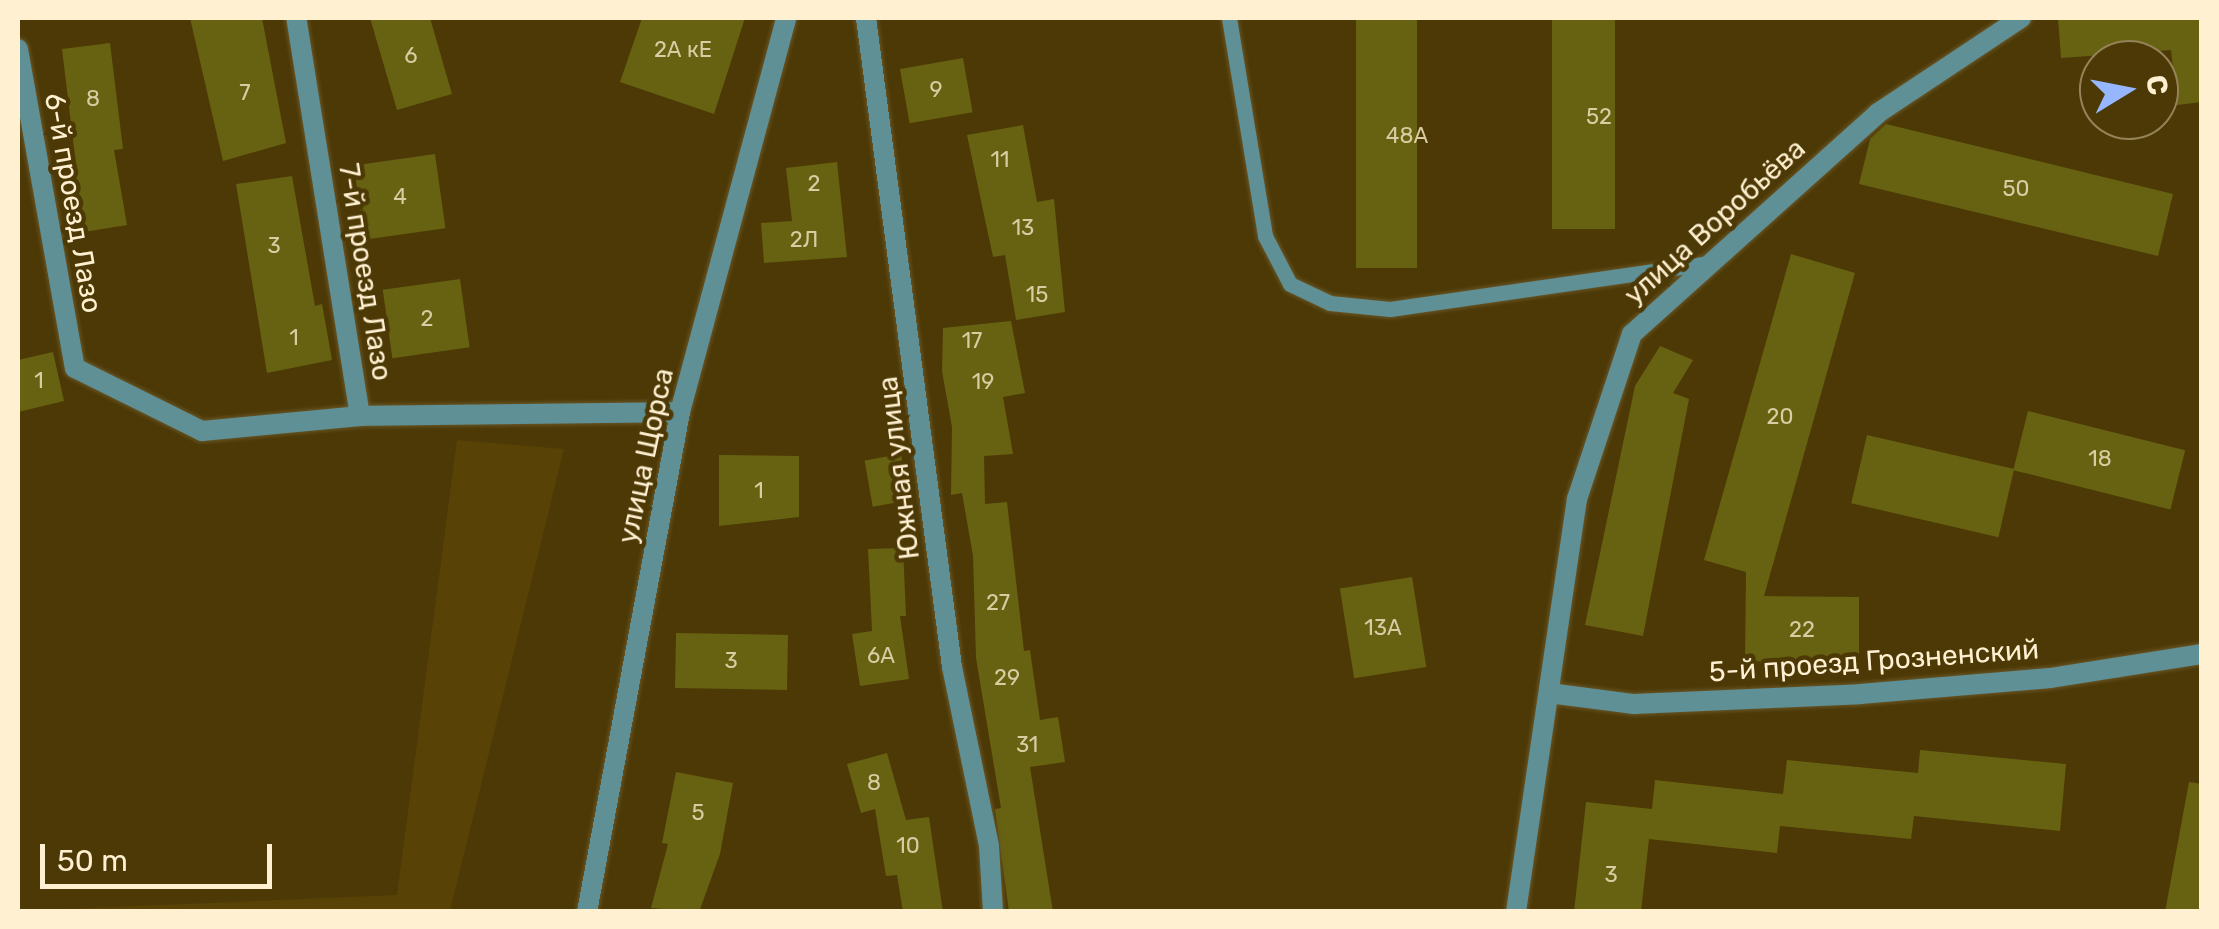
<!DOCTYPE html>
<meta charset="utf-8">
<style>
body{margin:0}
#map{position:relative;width:2219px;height:929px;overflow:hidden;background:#4c3906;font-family:Rubik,sans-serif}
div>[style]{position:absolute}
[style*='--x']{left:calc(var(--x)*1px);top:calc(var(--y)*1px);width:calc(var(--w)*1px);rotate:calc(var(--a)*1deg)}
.built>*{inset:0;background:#584206}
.building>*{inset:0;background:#676211;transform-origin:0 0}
.roads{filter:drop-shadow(0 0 2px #695627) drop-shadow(0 0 2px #695627)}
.lane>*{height:15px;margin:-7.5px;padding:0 7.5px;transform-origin:7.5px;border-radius:7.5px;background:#5e9096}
.street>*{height:20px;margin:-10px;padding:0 10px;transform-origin:10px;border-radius:10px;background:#5e9096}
span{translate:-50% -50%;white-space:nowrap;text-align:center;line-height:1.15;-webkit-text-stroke:9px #4c3906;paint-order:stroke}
.number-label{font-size:22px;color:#d9cca2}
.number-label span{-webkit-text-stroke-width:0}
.street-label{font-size:28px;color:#fff0d2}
.frame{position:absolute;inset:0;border:20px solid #fff0d2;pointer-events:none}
.north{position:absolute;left:2079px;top:40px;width:100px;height:100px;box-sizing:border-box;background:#4c3906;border:2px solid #948258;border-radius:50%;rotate:80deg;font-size:28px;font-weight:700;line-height:40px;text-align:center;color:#fff0d2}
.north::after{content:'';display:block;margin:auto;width:35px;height:45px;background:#96b6fd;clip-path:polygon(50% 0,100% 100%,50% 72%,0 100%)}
.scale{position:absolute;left:40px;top:844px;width:232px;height:45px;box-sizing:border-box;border:5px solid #fff0d2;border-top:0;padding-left:12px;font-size:30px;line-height:35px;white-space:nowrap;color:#fff0d2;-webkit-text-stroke:8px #4c3906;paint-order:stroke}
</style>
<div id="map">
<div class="built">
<div style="clip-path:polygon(457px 440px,564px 449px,450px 911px,18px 911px,397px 895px)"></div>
</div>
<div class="building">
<div style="clip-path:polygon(190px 18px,262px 18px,286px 143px,223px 161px)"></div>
<div style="clip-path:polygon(370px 18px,430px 18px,452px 94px,397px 110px)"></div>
<div style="clip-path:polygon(642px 18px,745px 18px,714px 114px,620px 82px)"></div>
<div style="left:1356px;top:18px;width:61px;height:250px"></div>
<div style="left:1552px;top:18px;width:63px;height:211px"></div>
<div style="clip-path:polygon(2058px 18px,2202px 18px,2202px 102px,2177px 105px,2171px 50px,2061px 58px)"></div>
<div style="clip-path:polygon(110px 43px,123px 149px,114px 150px,127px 225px,72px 234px,61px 188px,65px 175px,77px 173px,62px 49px)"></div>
<div style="left:963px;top:58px;width:55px;height:64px;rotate:80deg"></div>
<div style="clip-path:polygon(1886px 124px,2173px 194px,2158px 256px,1859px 184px,1870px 139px)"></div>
<div style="clip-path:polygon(1023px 125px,1037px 202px,1054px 199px,1065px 312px,1016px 320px,1005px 255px,993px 257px,967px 135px)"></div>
<div style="left:435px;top:154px;width:75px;height:82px;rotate:82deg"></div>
<div style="clip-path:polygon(837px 162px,847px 257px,764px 263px,761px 223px,792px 221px,786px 168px)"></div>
<div style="clip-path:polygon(292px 176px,315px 306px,322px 304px,332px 360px,267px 373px,236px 184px)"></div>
<div style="clip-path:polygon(1791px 254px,1855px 273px,1764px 596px,1859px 597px,1859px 664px,1745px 663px,1746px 572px,1704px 560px)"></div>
<div style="left:460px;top:279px;width:69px;height:78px;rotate:82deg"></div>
<div style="clip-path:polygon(1011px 321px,1025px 393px,1003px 397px,1013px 454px,984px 456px,985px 504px,1007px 502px,1024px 651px,1030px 650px,1040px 720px,1058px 717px,1065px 762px,1030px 767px,1053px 912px,1009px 912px,995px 809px,1001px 808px,976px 658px,973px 556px,962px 493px,951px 495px,952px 427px,942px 371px,943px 328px)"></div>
<div style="clip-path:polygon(1660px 346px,1693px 360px,1673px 393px,1689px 399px,1643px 636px,1585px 625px,1635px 386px)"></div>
<div style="clip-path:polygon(53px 352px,64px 401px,18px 412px,18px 360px)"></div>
<div style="left:2028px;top:411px;width:162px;height:61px;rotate:14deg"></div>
<div style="left:1867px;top:435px;width:151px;height:70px;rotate:13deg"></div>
<div style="left:901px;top:454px;width:47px;height:37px;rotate:80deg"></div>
<div style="clip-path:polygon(719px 455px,799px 456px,799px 517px,719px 526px)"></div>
<div style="clip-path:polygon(903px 548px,906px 616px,900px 616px,909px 679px,860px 686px,852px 634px,872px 631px,868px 549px)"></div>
<div style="left:1412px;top:577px;width:91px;height:73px;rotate:81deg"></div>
<div style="left:676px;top:633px;width:112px;height:55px;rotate:1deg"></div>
<div style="clip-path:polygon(1920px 750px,2066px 764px,2060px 831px,1914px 816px,1911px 839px,1780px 826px,1777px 853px,1649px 839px,1641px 912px,1574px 912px,1586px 802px,1652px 809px,1655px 780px,1783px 794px,1787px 760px,1918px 773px)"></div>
<div style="clip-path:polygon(887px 753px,906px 820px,929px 817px,943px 912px,903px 912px,897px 875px,886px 876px,875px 809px,861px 813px,847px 764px)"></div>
<div style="clip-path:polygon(676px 772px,733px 783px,720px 854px,699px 912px,651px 908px,668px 844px,662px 843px)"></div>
<div style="clip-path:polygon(2189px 782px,2202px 784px,2202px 912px,2165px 912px)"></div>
</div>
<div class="roads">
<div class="lane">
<div style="--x:1229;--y:18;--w:221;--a:80.6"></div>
<div style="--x:1265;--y:236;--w:54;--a:62.5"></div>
<div style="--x:1290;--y:284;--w:44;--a:25.4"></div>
<div style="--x:1330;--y:303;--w:60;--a:5.7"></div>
<div style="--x:1390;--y:309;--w:323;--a:-8.2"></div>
</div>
<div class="street">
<div style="--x:866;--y:18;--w:655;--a:82.45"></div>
<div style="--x:952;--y:667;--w:183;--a:78.3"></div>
<div style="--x:989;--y:846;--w:66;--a:86.5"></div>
<div style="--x:18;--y:49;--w:324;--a:79.9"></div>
<div style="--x:75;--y:368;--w:142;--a:26.4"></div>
<div style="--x:202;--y:431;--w:159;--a:-5.4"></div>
<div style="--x:360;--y:416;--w:403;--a:-99.1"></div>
<div style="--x:360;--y:416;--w:320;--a:-0.7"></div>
<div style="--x:1549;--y:693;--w:86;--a:7.4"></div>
<div style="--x:1634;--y:704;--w:226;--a:-2.5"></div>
<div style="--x:1860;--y:694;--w:191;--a:-4.8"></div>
<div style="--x:2050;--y:678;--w:154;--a:-9"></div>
<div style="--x:587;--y:912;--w:509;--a:-79.46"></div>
<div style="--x:680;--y:412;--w:408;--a:-74.9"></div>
<div style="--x:1516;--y:912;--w:417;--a:-81.6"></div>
<div style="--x:1577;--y:499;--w:174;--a:-71.6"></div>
<div style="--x:1632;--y:334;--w:331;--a:-41.9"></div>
<div style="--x:1878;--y:113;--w:172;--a:-33.6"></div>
</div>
</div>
<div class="number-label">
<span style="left:683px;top:50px">2А кЕ</span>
<span style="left:411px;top:56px">6</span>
<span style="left:936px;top:90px">9</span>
<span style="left:245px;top:93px">7</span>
<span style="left:93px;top:99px">8</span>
<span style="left:1599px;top:117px">52</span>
<span style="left:1407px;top:136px">48А</span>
<span style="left:1000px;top:160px">11</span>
<span style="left:814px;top:184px">2</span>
<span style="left:2016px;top:189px">50</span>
<span style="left:400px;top:197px">4</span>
<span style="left:1023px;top:228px">13</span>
<span style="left:804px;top:240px">2Л</span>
<span style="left:274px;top:246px">3</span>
<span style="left:1037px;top:295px">15</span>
<span style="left:427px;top:319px">2</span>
<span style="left:294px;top:338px">1</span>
<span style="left:972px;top:341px">17</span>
<span style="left:39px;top:381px">1</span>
<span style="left:983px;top:382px">19</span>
<span style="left:1780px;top:417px">20</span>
<span style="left:2100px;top:459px">18</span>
<span style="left:759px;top:491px">1</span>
<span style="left:998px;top:603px">27</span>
<span style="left:1383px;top:628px">13А</span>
<span style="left:1802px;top:630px">22</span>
<span style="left:881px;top:656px">6А</span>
<span style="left:731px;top:661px">3</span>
<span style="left:1007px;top:678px">29</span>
<span style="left:1027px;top:745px">31</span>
<span style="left:874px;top:783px">8</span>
<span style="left:698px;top:813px">5</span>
<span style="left:908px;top:846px">10</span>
<span style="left:1611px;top:875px">3</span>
</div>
<div class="street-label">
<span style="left:73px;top:203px;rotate:80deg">6-й проезд Лазо</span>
<span style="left:1715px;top:222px;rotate:-42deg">улица Воробьёва</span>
<span style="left:365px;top:272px;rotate:81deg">7-й проезд Лазо</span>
<span style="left:646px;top:456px;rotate:-78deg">улица Щорса</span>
<span style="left:899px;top:468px;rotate:-97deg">Южная улица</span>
<span style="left:1874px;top:661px;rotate:-4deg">5-й проезд Грозненский</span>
</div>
<div class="frame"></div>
<div class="north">С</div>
<div class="scale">50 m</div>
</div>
